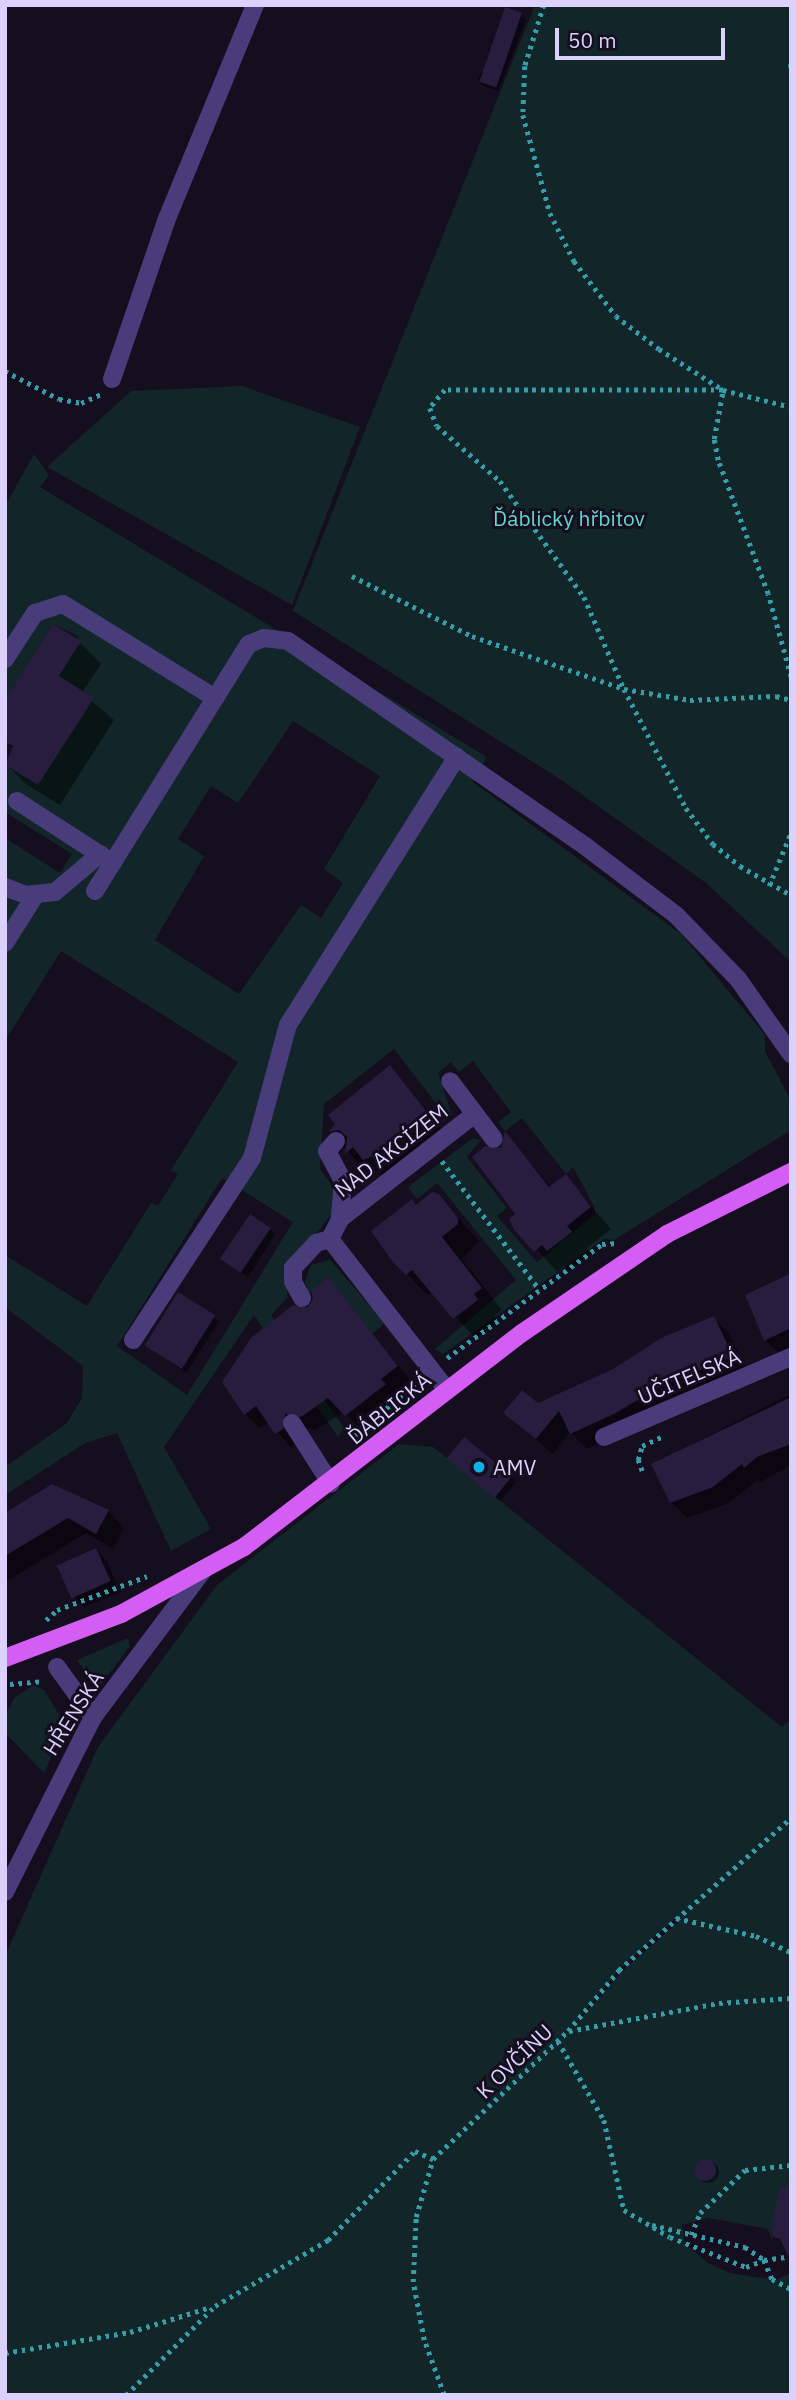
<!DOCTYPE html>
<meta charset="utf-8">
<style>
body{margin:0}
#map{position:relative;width:796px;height:2400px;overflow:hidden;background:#140e1f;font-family:"IBM Plex Sans",sans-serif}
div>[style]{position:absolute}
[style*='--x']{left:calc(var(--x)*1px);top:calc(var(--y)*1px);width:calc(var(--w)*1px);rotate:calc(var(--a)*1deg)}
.green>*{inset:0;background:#122629}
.shadow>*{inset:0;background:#0007}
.round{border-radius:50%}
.building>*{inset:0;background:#281c3f;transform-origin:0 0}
.path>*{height:4.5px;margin-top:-2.25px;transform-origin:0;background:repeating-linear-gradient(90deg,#369da9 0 3.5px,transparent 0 8.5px)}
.minor>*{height:18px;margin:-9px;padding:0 9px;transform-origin:9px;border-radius:9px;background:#493c7b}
.major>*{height:18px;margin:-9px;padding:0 9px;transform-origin:9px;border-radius:9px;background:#d45ef4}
.dots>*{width:19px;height:19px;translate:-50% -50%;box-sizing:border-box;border:4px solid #140e1f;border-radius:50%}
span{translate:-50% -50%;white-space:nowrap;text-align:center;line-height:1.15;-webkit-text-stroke:6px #140e1f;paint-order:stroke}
.park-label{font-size:21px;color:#61d6cc}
.street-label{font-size:21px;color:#dcd0fc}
.poi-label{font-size:21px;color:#dcd0fc}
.left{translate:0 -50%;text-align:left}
.frame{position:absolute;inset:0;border:7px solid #dcd0fc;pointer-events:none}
.scale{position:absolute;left:555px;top:28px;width:170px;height:32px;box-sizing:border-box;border:4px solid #dcd0fc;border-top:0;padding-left:9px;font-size:21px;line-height:24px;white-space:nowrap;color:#dcd0fc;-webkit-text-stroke:5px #140e1f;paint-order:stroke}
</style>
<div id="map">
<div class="green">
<div style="clip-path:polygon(535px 5px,791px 5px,791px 962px,706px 883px,560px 779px,293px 611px)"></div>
<div style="clip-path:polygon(242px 386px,360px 427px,292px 605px,47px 467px,131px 391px)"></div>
<div style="clip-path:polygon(evenodd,34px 454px,49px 475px,40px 487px,487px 757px,473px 782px,681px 934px,765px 1035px,765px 1051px,791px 1101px,791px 1130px,614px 1240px,604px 1239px,443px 1354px,435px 1349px,516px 1280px,437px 1183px,417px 1199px,408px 1187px,473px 1138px,481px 1140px,467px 1157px,507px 1208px,497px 1216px,537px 1262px,595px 1214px,595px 1208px,573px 1167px,566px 1174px,522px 1118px,505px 1131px,498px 1122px,511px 1112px,473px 1061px,459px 1072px,451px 1062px,438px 1073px,452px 1115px,382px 1168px,382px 1157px,409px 1135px,407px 1129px,438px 1106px,394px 1049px,324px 1104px,320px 1169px,337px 1192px,333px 1212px,285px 1273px,288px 1297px,271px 1315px,310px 1368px,305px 1372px,344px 1428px,338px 1437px,254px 1315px,164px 1447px,211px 1529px,171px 1551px,117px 1433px,85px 1443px,5px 1495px,5px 1467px,67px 1423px,82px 1398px,83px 1366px,5px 1307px,5px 1255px,87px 1306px,151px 1203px,158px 1206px,178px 1174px,171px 1170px,238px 1062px,61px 951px,5px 1041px,5px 838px,60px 873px,72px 854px,5px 812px,5px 765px,38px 785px,93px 698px,59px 676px,78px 636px,53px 624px,5px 700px,5px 506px,34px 454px,293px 721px,380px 776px,324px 869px,343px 883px,321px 918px,301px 905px,239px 994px,155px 940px,204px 856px,178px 839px,211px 786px,238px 803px,293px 721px,34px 454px,222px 1178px,293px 1222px,187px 1395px,117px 1346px,222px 1178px)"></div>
<div style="clip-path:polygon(330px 1260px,385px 1323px,372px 1334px,328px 1277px,309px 1293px,305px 1282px,311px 1265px)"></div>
<div style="clip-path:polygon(evenodd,399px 1444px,433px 1447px,782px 1727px,791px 1718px,791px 2216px,774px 2226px,772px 2241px,768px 2229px,708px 2218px,682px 2225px,685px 2243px,708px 2263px,730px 2273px,776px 2280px,791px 2273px,791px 2395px,5px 2395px,5px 1956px,98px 1747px,217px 1585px,399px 1444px,675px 1919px,677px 1923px,622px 1972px,569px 2031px,619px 1970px,675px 1919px)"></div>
<div style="clip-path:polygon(128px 1638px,130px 1646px,97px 1690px,77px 1660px)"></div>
<div style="clip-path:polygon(34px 1685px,44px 1690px,66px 1726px,44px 1773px,5px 1733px,5px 1716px,15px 1697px)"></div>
</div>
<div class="shadow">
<div style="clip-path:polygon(521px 15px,526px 20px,498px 91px,482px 85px,477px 80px)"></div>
<div style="clip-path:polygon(80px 643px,101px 664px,82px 693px,114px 720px,60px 805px,26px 784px,5px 763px,13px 749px,5px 740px)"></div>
<div style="clip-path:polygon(390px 1068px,446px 1133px,386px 1180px,374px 1169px,368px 1174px,331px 1132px)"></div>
<div style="clip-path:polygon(506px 1135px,552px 1188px,566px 1177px,611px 1229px,587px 1248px,591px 1254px,569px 1271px,564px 1266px,557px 1272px,511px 1220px,518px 1215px,503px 1149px)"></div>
<div style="clip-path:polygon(438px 1195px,479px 1241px,462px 1259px,502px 1310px,494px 1316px,498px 1322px,476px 1339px,433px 1292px,428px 1295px,407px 1274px,417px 1207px)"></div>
<div style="clip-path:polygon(270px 1229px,275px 1234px,248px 1277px,223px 1260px)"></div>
<div style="clip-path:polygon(787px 1277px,791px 1279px,791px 1352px,782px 1356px,765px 1340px,747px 1296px)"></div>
<div style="clip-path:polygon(328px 1279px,411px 1381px,394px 1394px,399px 1399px,361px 1429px,343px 1412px,316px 1430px,301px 1426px,297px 1444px,291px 1448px,269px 1422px,260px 1428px,245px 1414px)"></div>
<div style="clip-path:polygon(214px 1317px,219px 1322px,186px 1373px,146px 1345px)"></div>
<div style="clip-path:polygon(714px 1318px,729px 1334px,748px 1372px,587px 1449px,570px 1432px,553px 1454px,506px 1413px,538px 1405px,613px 1371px)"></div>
<div style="clip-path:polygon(791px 1394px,791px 1465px,761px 1482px,758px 1479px,729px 1503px,687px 1518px,671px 1502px,653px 1464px)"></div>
<div style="clip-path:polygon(454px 1463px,511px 1477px,516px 1482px,500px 1501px)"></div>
<div style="clip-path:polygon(108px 1511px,124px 1528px,113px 1549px,86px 1533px,5px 1582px,5px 1515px)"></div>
<div style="clip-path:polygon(96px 1550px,107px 1561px,120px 1592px,84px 1607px,73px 1596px,59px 1566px)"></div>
<div class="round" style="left:697px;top:2161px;width:22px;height:22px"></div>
</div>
<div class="building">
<div style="left:505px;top:7px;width:18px;height:79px;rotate:19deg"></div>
<div style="clip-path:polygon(53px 624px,81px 641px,59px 676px,94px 698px,38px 785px,5px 765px,13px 746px,5px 742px,5px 700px)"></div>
<div style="clip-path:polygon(390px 1065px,426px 1111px,373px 1156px,363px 1160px,353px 1147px,345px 1154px,347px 1137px,339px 1130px,329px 1132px,335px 1124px,328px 1115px)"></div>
<div style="clip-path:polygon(505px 1131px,549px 1187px,566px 1174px,591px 1207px,567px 1226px,572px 1232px,547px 1251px,542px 1245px,534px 1252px,514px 1230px,509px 1219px,515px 1214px,472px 1157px,485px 1146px,501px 1148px)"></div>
<div style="clip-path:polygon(432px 1192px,439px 1194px,458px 1218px,458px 1224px,442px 1237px,482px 1288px,474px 1294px,478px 1300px,453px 1319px,412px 1270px,406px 1275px,392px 1261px,371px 1231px,412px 1199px,416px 1205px)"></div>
<div style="left:250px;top:1214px;width:25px;height:54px;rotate:34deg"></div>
<div style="clip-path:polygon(787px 1275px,791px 1275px,791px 1328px,764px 1341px,745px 1295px)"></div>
<div style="clip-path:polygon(328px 1277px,398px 1366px,381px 1379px,386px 1384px,345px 1416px,328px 1398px,301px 1417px,285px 1414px,283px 1429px,275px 1434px,256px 1406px,244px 1415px,222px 1382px,251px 1338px,293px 1305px,308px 1307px,313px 1299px,311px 1291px)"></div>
<div style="left:178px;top:1292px;width:44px;height:63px;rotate:32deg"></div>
<div style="clip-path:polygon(714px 1316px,733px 1356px,658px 1388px,614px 1414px,570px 1434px,559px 1411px,536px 1439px,503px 1413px,522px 1390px,538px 1403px,613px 1369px,661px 1338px)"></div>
<div style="clip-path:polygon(791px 1397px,791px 1444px,757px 1457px,744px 1468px,742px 1464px,713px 1487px,670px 1503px,651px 1464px)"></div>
<div style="left:464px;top:1437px;width:62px;height:28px;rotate:39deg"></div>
<div style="clip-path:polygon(52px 1484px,109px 1510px,96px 1534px,68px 1518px,5px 1556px,5px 1513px)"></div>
<div style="left:96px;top:1548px;width:36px;height:43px;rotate:66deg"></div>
<div class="round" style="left:694px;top:2159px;width:22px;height:22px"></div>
<div style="clip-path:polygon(780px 2188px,791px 2188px,791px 2261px,780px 2239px,773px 2237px,772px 2220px)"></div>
</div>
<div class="path">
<div style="--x:544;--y:5;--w:64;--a:107.3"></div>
<div style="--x:525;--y:66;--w:49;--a:92.3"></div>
<div style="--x:523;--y:115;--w:102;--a:74.6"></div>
<div style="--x:550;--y:213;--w:54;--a:63.4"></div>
<div style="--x:574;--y:261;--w:69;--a:52.6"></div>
<div style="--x:616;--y:316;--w:54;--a:37.5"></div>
<div style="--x:659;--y:349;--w:76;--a:32.6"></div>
<div style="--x:723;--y:390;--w:70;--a:14"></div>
<div style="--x:791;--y:64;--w:7;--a:90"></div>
<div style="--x:5;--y:371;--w:61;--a:27.4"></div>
<div style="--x:59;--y:399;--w:22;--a:10"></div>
<div style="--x:81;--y:403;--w:22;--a:-24"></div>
<div style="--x:352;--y:576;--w:134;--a:26.6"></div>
<div style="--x:472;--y:636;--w:161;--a:19.2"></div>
<div style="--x:624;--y:689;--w:67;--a:9.5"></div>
<div style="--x:690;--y:700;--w:86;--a:-2.7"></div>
<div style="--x:776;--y:696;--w:16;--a:15"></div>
<div style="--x:791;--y:677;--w:86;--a:-105.5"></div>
<div style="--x:768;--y:594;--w:143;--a:-110.5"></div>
<div style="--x:718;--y:460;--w:21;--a:-101"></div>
<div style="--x:714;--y:439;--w:50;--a:-79.6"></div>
<div style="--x:723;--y:390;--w:278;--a:180"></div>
<div style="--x:445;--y:390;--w:23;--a:130"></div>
<div style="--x:430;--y:408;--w:19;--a:69"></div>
<div style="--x:437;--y:426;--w:84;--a:41.1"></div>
<div style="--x:500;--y:481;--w:143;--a:54.1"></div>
<div style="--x:584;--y:597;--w:100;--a:66.5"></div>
<div style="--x:624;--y:689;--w:134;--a:62.5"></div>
<div style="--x:686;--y:808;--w:45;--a:53.1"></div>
<div style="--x:713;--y:844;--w:35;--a:39"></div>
<div style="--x:740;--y:866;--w:59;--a:29.6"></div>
<div style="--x:769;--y:886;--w:58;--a:-67.8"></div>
<div style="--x:442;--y:1161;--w:161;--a:52.8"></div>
<div style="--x:447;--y:1358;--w:192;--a:-36.3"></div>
<div style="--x:602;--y:1244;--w:16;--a:-4"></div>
<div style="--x:354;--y:1436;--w:84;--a:-40.7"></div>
<div style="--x:642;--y:1471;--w:12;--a:-110"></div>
<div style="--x:638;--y:1460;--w:15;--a:-74"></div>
<div style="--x:642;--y:1446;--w:21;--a:-25"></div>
<div style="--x:46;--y:1620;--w:15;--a:-42"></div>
<div style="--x:57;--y:1610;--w:96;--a:-20.7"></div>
<div style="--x:10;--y:1684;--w:33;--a:-5"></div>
<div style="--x:676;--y:1918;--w:82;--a:12.7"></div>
<div style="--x:756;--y:1936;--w:38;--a:25"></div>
<div style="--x:569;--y:2031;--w:153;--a:-10.6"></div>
<div style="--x:719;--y:2003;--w:72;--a:-4"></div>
<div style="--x:558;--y:2041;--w:91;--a:59.8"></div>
<div style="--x:604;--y:2120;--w:92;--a:77.5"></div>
<div style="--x:624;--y:2210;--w:53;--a:30.4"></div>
<div style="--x:670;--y:2237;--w:82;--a:21.5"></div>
<div style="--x:746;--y:2267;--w:19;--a:-21"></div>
<div style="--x:764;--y:2260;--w:21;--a:67"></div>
<div style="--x:772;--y:2279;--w:21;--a:28"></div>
<div style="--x:652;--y:2225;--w:96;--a:13.3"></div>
<div style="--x:745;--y:2247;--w:23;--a:34"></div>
<div style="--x:764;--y:2260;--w:27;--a:-8"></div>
<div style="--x:691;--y:2235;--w:24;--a:-68"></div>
<div style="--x:700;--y:2213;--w:62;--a:-43.7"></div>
<div style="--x:745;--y:2170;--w:46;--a:-6.2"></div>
<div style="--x:5;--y:2353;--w:127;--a:-9.5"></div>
<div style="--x:130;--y:2332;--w:85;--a:-17.2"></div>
<div style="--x:126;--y:2395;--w:126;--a:-45"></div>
<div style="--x:215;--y:2306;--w:131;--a:-30.3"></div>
<div style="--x:328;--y:2240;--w:124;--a:-45.7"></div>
<div style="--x:415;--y:2151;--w:20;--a:24"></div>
<div style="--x:444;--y:2395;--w:59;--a:-110"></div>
<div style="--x:424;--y:2340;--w:59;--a:-100.7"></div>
<div style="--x:413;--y:2282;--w:65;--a:-87.4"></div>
<div style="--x:416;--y:2217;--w:60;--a:-73.7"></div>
<div style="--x:433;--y:2159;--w:186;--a:-43.5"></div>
<div style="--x:568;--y:2031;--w:80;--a:-50.1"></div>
<div style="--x:619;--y:1970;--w:230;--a:-41.5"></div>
</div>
<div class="minor">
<div style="--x:112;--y:379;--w:167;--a:-71.1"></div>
<div style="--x:166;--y:221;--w:234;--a:-67.6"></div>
<div style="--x:5;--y:659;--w:55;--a:-56.9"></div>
<div style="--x:35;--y:613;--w:29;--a:-18"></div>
<div style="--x:63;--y:604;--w:179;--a:31.7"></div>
<div style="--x:17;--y:801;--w:114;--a:32.9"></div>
<div style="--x:5;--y:887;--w:22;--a:21"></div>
<div style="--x:26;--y:895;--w:29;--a:-6"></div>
<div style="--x:55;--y:892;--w:59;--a:-40.2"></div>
<div style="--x:95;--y:891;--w:291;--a:-58.1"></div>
<div style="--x:249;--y:644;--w:16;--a:-22"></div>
<div style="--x:264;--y:638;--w:24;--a:7"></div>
<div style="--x:288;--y:641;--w:361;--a:34.6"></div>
<div style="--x:585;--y:846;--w:114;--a:37.2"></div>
<div style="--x:676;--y:915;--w:89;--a:45.9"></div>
<div style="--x:738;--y:979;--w:92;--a:54.8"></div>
<div style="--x:5;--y:943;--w:58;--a:-57.7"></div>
<div style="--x:475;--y:1114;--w:31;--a:53"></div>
<div style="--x:336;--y:1141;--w:13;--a:132"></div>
<div style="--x:327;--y:1151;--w:34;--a:62"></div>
<div style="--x:343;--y:1181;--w:38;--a:95"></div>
<div style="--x:302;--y:1298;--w:18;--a:-119"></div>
<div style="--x:293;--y:1282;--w:14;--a:-90"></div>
<div style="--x:293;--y:1268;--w:34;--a:-47"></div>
<div style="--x:316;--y:1243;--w:15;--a:-16"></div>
<div style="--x:133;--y:1340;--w:217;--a:-56.8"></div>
<div style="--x:252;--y:1158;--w:138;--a:-74.9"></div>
<div style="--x:288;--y:1025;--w:317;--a:-57.8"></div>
<div style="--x:447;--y:1390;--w:191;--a:-127.8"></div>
<div style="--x:330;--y:1239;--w:22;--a:-63"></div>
<div style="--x:340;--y:1219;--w:171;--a:-37.9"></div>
<div style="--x:475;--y:1114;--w:41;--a:-127.1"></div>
<div style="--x:292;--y:1423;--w:72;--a:57.4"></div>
<div style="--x:604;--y:1437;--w:203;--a:-23.2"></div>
<div style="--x:57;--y:1667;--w:62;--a:54.2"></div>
<div style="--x:5;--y:1892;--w:196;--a:-63.3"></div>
<div style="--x:93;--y:1717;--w:181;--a:-53.1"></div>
</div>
<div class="major">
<div style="--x:5;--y:1658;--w:124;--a:-20.8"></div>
<div style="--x:121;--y:1614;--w:140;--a:-28.6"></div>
<div style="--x:244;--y:1547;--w:351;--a:-37.6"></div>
<div style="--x:522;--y:1333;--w:176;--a:-34.3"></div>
<div style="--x:667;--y:1234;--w:139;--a:-26.6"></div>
</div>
<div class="dots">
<div style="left:479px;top:1467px;background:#10afe7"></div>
</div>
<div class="park-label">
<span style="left:569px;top:518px">Ďáblický hřbitov</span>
</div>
<div class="street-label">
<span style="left:391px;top:1150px;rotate:-38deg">NAD AKCÍZEM</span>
<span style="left:689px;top:1376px;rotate:-23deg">UČITELSKÁ</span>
<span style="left:389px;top:1408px;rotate:-39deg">ĎÁBLICKÁ</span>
<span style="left:73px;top:1713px;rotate:-58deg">HŘENSKÁ</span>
<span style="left:514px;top:2061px;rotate:-44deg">K OVČÍNU</span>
</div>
<div class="poi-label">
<span class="left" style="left:493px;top:1467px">AMV</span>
</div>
<div class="frame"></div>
<div class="scale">50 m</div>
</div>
